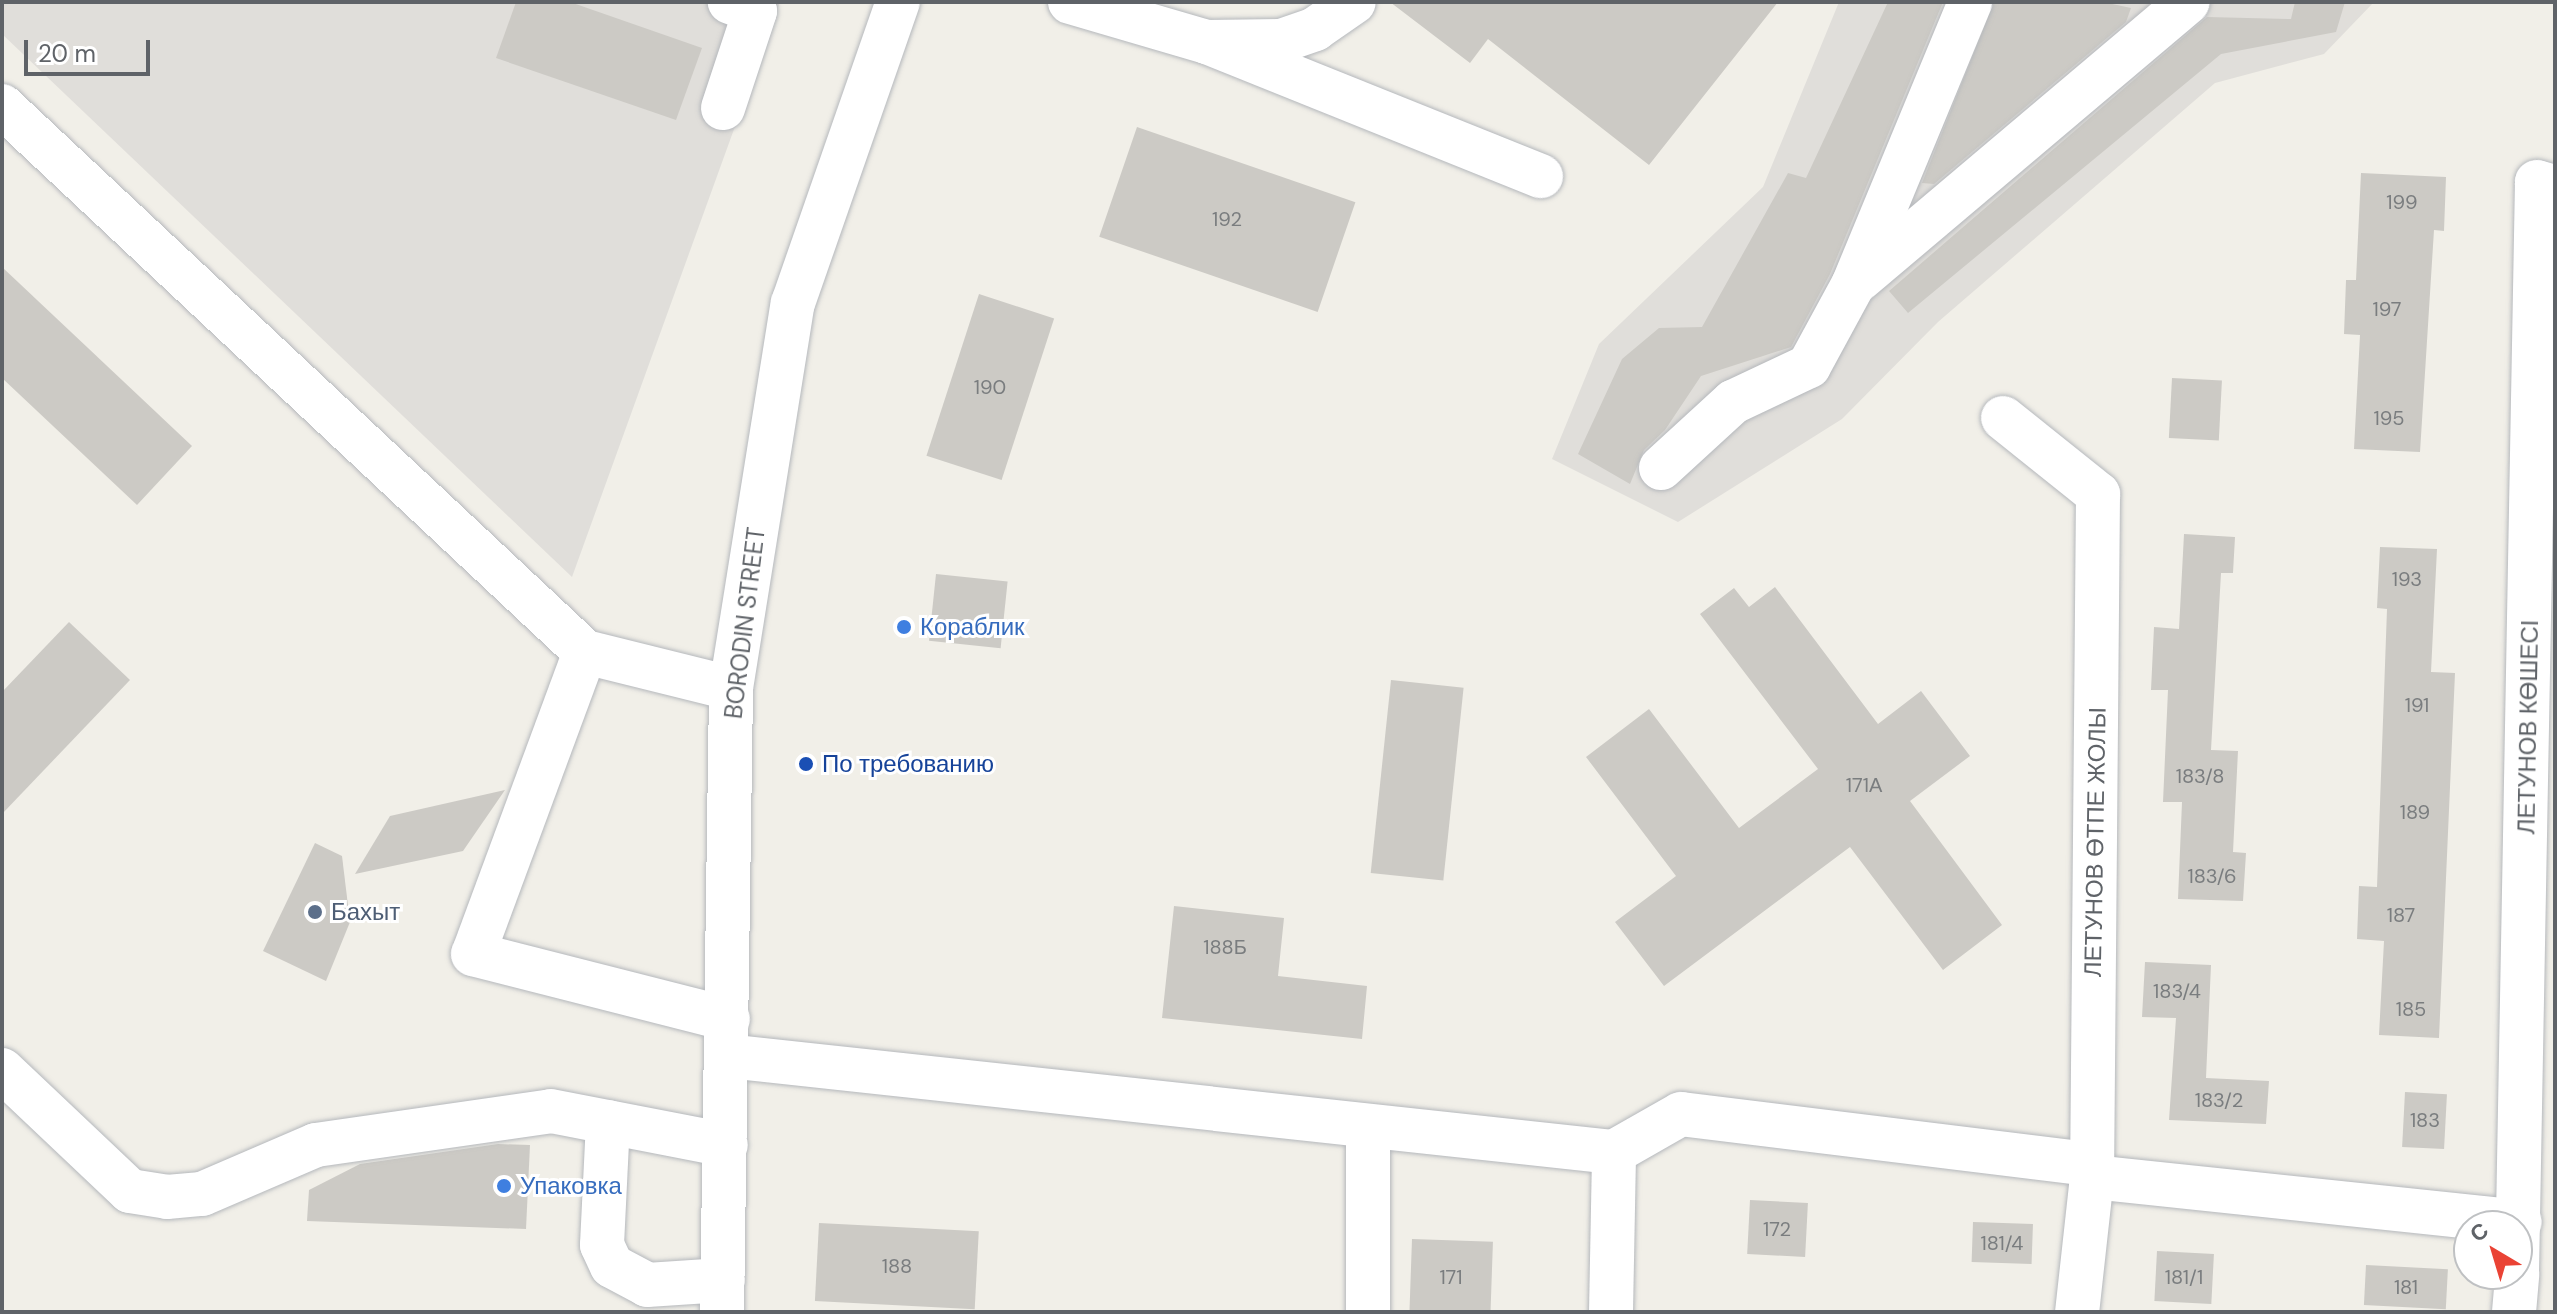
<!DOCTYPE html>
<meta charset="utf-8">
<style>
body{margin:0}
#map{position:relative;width:2557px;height:1314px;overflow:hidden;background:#f1efe8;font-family:"DM Sans",sans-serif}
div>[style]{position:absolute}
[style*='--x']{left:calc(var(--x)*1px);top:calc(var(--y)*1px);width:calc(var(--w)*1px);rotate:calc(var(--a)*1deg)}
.industrial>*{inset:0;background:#e0deda}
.building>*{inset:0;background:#cccac5;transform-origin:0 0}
.roads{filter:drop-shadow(0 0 2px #b5b8bc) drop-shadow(0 0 2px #b5b8bc)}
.minor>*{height:44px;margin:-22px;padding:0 22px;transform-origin:22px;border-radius:22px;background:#fff}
.dots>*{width:22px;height:22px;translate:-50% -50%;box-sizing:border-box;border:4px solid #fff;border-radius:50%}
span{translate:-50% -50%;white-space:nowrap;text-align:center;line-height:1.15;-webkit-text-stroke:6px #fff;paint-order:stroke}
.number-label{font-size:20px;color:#7a7d7f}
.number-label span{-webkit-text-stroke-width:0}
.street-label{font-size:24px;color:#5f6368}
.shop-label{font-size:24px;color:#366cbe}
.left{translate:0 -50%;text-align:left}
.transit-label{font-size:24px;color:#164399}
.service-label{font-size:24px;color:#4e5e75}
.frame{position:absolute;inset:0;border:4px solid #5f6368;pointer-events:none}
.north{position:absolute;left:2453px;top:1210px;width:80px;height:80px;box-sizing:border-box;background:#fff;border:2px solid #bfc1c3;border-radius:50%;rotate:322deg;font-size:22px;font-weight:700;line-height:32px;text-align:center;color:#5f6368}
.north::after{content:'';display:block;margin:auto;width:28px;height:36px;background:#ea4335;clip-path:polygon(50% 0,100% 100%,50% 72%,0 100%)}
.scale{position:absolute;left:24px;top:40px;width:126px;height:36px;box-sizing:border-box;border:4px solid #5f6368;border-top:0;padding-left:10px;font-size:24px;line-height:28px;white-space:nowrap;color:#5f6368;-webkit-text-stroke:6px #fff;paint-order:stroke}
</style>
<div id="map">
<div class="industrial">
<div style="clip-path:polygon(2px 2px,780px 2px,572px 577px,2px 34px)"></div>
<div style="clip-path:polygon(1839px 2px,2374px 2px,2324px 54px,2215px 83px,1938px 322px,1842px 419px,1678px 522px,1552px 459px,1599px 344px,1763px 187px)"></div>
</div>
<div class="building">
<div style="clip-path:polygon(516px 2px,570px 2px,702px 48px,676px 120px,496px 58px)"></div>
<div style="clip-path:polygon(1390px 2px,1778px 2px,1649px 165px,1488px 39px,1470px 63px)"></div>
<div style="clip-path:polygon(1888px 2px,1943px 2px,1830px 274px,1791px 347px,1701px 376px,1665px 430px,1644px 450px,1630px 484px,1578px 454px,1622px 359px,1659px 328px,1702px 327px,1788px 173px,1806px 178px)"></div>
<div style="clip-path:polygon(1994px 2px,2103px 2px,2131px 8px,2126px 22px,1934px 184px,1922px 183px)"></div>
<div style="clip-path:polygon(2295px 2px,2345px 2px,2336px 32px,2221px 54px,1908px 313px,1889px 291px,2207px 17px,2291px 19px)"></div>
<div style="left:1137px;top:127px;width:231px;height:116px;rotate:19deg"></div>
<div style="clip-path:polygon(2361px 173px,2446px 177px,2444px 231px,2434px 230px,2420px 452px,2354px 449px,2360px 335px,2344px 334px,2346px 280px,2356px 280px)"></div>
<div style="clip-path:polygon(2px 267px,192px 446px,137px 505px,2px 378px)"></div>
<div style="left:979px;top:294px;width:79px;height:170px;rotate:18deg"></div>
<div style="left:2172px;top:378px;width:50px;height:60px;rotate:3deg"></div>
<div style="clip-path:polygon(2184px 534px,2235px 537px,2233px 573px,2221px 573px,2211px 750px,2238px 751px,2233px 852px,2246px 853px,2243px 901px,2178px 899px,2182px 802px,2163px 802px,2168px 690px,2151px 690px,2154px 627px,2179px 629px)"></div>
<div style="clip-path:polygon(2380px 547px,2437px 549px,2431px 672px,2455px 673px,2439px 1038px,2379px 1035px,2384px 941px,2357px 939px,2359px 886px,2377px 887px,2387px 609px,2377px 608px)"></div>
<div style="left:936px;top:574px;width:72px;height:67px;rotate:6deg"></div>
<div style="clip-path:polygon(1775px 587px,1878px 724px,1921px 691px,1970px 756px,1910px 801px,2002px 925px,1943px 970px,1850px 847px,1664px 986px,1615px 922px,1676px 876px,1586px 757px,1649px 709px,1739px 828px,1818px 769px,1700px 614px,1734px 588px,1749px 607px)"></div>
<div style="clip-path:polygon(69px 622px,130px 680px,2px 814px,2px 692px)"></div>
<div style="left:1391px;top:680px;width:73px;height:194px;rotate:6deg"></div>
<div style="clip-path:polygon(505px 790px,463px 851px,355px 874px,390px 816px)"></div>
<div style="clip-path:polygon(315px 843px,342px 856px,350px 922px,326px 981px,263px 951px)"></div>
<div style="clip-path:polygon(1174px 906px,1284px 918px,1278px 976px,1367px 986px,1362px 1039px,1162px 1018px)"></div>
<div style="clip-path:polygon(2145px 962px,2211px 965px,2206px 1078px,2269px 1081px,2266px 1124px,2169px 1120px,2176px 1018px,2142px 1017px)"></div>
<div style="left:2405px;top:1092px;width:42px;height:55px;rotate:3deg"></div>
<div style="clip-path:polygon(498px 1144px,530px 1145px,526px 1229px,307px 1221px,309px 1190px,360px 1164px)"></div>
<div style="left:1750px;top:1200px;width:58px;height:54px;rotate:3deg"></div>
<div style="left:1973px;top:1222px;width:60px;height:40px;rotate:2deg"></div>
<div style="left:819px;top:1223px;width:160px;height:78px;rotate:3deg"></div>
<div style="left:1412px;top:1239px;width:81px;height:73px;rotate:2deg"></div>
<div style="left:2157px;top:1251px;width:57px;height:50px;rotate:3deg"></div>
<div style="left:2366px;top:1265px;width:82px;height:40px;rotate:3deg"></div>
</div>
<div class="roads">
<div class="minor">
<div style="--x:1070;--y:2;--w:143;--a:16.3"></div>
<div style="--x:1207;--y:42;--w:74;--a:-0.8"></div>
<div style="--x:1281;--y:41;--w:36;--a:-19"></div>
<div style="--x:1315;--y:29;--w:47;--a:-34.7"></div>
<div style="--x:1207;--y:42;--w:360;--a:21.9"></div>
<div style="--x:2;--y:106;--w:799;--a:43.12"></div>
<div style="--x:585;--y:652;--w:150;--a:13.9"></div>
<div style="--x:723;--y:108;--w:102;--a:-71.7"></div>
<div style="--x:755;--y:11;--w:27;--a:-160"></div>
<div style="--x:1860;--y:279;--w:429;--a:-40.2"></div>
<div style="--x:2003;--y:418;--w:122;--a:38.7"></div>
<div style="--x:2098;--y:494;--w:683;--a:90.5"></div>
<div style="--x:2092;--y:1177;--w:136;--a:96.3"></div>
<div style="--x:1661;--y:468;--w:98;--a:-42.5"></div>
<div style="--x:1733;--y:402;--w:84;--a:-25.3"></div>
<div style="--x:1809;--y:366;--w:92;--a:-61.5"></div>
<div style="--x:1853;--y:285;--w:306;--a:-67.5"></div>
<div style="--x:585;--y:652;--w:322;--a:110.3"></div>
<div style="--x:473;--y:954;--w:263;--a:14.3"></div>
<div style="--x:727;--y:1056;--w:892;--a:6.18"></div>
<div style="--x:1614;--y:1152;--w:77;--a:-29.6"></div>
<div style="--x:1681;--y:1114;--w:413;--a:7"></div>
<div style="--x:2;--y:1070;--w:176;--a:43.4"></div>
<div style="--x:130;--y:1191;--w:37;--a:9"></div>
<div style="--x:167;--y:1197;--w:35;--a:-5"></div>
<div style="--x:202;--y:1194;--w:124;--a:-23.3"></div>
<div style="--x:316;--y:1145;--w:237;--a:-8.2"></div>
<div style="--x:551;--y:1111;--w:178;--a:11"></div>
<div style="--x:608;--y:1122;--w:123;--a:92.8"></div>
<div style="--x:602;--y:1245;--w:23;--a:65"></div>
<div style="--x:612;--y:1266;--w:40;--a:28"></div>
<div style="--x:647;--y:1285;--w:76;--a:-3.8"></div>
<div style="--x:2092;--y:1177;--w:430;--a:6"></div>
<div style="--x:2517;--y:1272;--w:1090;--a:-88.95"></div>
<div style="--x:2537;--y:182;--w:19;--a:16"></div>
<div style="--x:722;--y:1312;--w:624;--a:-89.17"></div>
<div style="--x:731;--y:688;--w:390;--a:-80.9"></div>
<div style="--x:793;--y:303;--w:319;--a:-70.8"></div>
<div style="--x:1368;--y:1312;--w:186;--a:-90"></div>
<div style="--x:1611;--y:1312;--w:160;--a:-88.9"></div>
<div style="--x:2514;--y:1312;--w:38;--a:-85"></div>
</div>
</div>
<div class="dots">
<div style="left:904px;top:627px;background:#3f7fe0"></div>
<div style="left:806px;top:764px;background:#1a4fb4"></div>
<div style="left:315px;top:912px;background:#5c6f8a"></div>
<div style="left:504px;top:1186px;background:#3f7fe0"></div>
</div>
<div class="number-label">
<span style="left:2402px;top:202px">199</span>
<span style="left:1227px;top:219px">192</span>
<span style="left:2387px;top:309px">197</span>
<span style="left:990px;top:387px">190</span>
<span style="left:2389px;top:418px">195</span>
<span style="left:2407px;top:579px">193</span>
<span style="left:2417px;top:705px">191</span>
<span style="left:2200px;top:776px">183/8</span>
<span style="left:1864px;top:785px">171А</span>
<span style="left:2415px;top:812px">189</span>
<span style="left:2212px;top:876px">183/6</span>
<span style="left:2401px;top:915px">187</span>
<span style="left:1225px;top:947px">188Б</span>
<span style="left:2177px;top:991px">183/4</span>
<span style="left:2411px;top:1009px">185</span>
<span style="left:2219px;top:1100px">183/2</span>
<span style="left:2425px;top:1120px">183</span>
<span style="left:1777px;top:1229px">172</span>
<span style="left:2002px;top:1243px">181/4</span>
<span style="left:897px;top:1266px">188</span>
<span style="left:1451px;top:1277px">171</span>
<span style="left:2184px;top:1277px">181/1</span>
<span style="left:2406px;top:1287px">181</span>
</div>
<div class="street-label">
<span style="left:745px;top:623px;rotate:-83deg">BORODIN STREET</span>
<span style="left:2528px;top:727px;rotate:-89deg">ЛЕТУНОВ КӨШЕСІ</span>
<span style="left:2095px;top:842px;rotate:-89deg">ЛЕТУНОВ ӨТПЕ ЖОЛЫ</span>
</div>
<div class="shop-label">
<span class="left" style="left:920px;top:627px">Кораблик</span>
<span class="left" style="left:520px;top:1186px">Упаковка</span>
</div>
<div class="transit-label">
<span class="left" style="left:822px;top:764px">По требованию</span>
</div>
<div class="service-label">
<span class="left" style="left:331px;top:912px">Бахыт</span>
</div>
<div class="frame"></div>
<div class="north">С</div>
<div class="scale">20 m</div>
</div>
